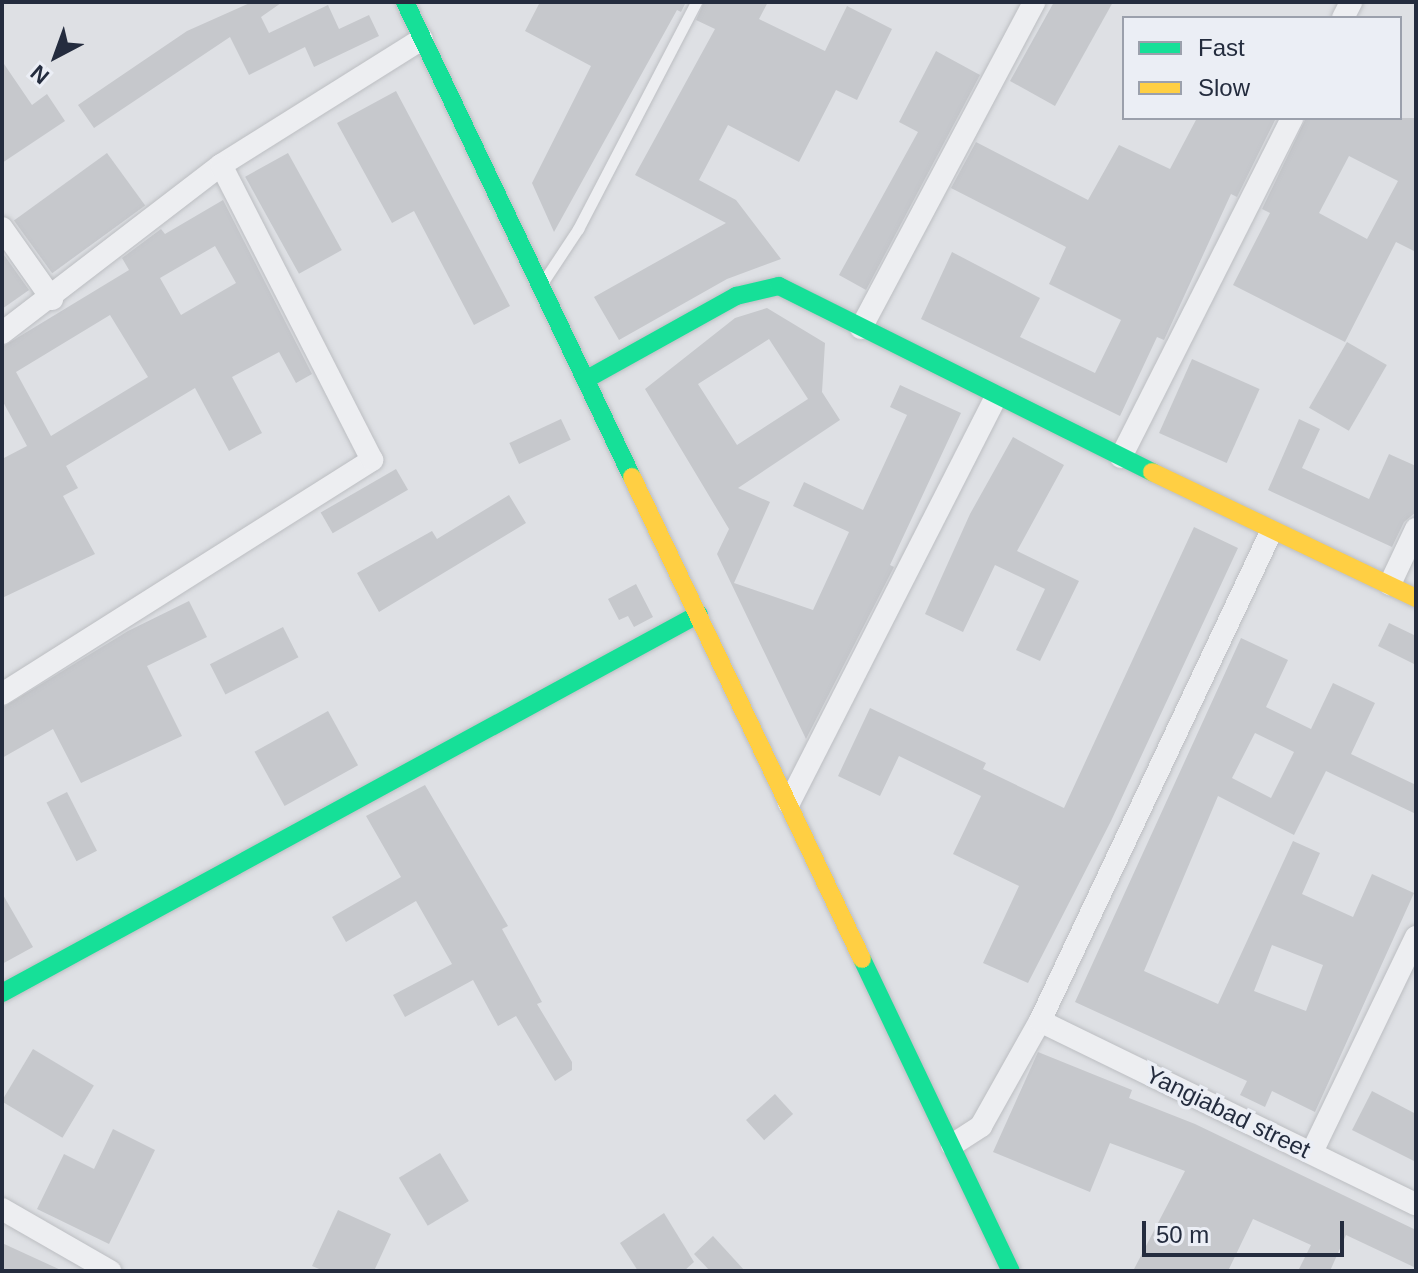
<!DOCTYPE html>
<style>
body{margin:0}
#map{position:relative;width:1418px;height:1273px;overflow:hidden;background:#dee0e4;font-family:Helvetica,sans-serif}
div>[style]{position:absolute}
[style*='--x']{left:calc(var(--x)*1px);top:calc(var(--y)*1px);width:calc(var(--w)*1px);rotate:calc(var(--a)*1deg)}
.building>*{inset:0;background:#c6c8cc;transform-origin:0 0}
.roads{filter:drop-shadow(0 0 2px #bcbec2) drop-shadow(0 0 2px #bcbec2)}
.lane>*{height:11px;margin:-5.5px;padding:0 5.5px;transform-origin:5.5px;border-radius:5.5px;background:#edeef1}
.street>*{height:22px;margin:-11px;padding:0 11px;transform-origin:11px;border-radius:11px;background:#edeef1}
.fast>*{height:18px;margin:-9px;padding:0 9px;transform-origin:9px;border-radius:9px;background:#16e098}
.slow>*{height:18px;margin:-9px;padding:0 9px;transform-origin:9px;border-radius:9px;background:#ffcf43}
span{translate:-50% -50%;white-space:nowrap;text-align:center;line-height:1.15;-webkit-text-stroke:7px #ebeef5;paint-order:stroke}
.street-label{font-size:24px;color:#242c3e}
.frame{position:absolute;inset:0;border:4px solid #242c3e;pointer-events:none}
.legend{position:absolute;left:1122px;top:16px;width:280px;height:104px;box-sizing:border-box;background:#ebeef5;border:2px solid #9ba0ac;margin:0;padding:10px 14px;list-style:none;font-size:24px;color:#242c3e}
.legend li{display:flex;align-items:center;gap:16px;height:40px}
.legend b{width:40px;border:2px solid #9ba0ac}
.north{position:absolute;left:16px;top:16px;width:80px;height:80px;-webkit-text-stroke:6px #ebeef5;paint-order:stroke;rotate:221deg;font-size:22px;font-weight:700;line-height:32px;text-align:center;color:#242c3e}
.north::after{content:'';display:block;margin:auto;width:28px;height:36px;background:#242c3e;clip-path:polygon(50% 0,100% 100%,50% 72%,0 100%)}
.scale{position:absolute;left:1142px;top:1221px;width:202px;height:36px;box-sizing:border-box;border:4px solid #242c3e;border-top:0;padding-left:10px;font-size:24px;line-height:28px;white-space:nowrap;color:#242c3e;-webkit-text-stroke:6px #ebeef5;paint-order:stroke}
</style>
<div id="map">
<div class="building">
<div style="clip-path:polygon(252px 2px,281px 3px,261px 17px,269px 33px,328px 5px,339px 29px,369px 15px,379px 36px,314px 67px,305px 47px,249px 75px,230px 37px,94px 128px,78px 105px,187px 31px)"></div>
<div style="clip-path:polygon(540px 2px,686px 2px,681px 12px,677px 10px,554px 232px,532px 183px,591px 66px,525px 31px)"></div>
<div style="clip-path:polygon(704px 2px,768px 2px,759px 19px,825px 51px,847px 6px,892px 29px,857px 100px,836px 90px,799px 162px,728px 125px,699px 180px,736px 200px,781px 259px,727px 279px,619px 340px,594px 297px,726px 223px,635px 175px,715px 29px,696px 20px)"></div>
<div style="clip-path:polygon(1054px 2px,1113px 2px,1055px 106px,1010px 81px)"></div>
<div style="clip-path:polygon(936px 51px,980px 75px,866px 290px,839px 275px,918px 132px,899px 122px)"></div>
<div style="clip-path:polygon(2px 61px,32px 105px,47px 94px,65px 121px,2px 163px)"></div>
<div style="clip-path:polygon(396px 91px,510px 306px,474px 325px,414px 211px,392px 223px,337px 123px)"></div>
<div style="clip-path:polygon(1197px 118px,1276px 118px,1237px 197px,1231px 194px,1164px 340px,1157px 337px,1120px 416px,921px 319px,952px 252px,1040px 298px,1020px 337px,1095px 373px,1121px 320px,1049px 284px,1066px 247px,951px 188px,976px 142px,1088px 200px,1119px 145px,1170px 169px)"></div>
<div style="clip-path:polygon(evenodd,1306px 118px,1416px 118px,1416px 252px,1396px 242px,1345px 342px,1233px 285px,1270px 213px,1262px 209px,1306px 118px,1349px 156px,1398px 181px,1367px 239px,1319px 213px,1349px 156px)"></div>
<div style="left:107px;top:153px;width:65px;height:115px;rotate:54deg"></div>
<div style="left:288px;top:153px;width:111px;height:49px;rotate:61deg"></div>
<div style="clip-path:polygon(evenodd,223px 200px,312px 374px,296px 383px,279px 352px,232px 377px,262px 433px,229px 451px,195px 388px,66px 466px,78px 488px,63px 496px,95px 554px,2px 598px,2px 459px,27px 446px,2px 400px,2px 347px,129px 270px,122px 258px,161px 229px,165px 234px,223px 200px,215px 246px,236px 283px,181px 315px,160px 278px,215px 246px,223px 200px,110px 315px,148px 377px,51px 436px,16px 372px,110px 315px)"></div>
<div style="clip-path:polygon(2px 252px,29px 290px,2px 309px)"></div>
<div style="clip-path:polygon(evenodd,767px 308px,825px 343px,822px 392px,840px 420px,738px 488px,770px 502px,734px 583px,813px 610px,849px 532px,793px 506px,804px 482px,863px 510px,907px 415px,890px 407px,900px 385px,961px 413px,890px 565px,894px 567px,806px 739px,717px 554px,729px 529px,645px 389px,735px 318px,767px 308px,769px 339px,808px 399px,737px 445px,698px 384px,769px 339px)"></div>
<div style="left:1347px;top:342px;width:46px;height:76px;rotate:30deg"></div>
<div style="left:1192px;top:359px;width:74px;height:81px;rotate:24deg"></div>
<div style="left:561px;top:419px;width:23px;height:57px;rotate:65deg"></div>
<div style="clip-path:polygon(1299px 419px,1320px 429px,1302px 468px,1369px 499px,1389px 454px,1416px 466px,1416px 512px,1404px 522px,1392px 547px,1268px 490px)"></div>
<div style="clip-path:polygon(1013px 437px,1064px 465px,1017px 551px,1079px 581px,1040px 661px,1016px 650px,1045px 589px,995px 565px,963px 632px,925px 614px,970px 514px)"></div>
<div style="left:396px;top:469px;width:24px;height:87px;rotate:60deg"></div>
<div style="clip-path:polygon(509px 495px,526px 523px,379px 612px,357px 573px,432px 531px,437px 539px)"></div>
<div style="clip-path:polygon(1194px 527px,1238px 548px,1111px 821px,1028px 983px,983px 963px,1019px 886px,953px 854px,981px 796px,899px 756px,880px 796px,838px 776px,870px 708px,986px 763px,983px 769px,1064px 808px)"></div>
<div style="clip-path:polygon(636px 584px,653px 617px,634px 627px,628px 616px,619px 620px,608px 599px)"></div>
<div style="clip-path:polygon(189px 601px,207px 637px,147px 666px,182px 736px,81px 783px,53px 729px,2px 758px,2px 708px,128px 631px)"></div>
<div style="clip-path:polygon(1389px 623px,1416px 636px,1416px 665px,1378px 646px)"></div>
<div style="left:283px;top:627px;width:34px;height:82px;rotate:63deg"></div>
<div style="clip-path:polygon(evenodd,1241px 638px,1288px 660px,1266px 707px,1311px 729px,1333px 683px,1375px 703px,1351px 754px,1416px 785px,1416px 814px,1326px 771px,1294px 835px,1218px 796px,1144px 971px,1218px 1004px,1293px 841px,1320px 853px,1302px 894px,1353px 917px,1372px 874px,1414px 893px,1315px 1112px,1272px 1091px,1265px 1107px,1240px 1095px,1247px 1081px,1075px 1002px,1241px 638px,1255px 733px,1294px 752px,1271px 798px,1232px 778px,1255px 733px,1241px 638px,1272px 945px,1323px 965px,1306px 1011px,1254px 991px,1272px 945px)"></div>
<div style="left:328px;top:711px;width:62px;height:84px;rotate:61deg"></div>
<div style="clip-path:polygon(425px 785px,508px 926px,502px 929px,542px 1002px,537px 1004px,572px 1062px,572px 1070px,555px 1081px,516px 1016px,498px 1026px,473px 980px,405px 1017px,393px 995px,452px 964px,416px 901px,346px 942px,332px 917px,401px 877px,366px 816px)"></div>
<div style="left:67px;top:792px;width:66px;height:23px;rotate:63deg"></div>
<div style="clip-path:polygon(2px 893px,33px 947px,2px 964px)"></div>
<div style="left:33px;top:1049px;width:71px;height:61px;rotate:31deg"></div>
<div style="clip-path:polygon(1038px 1052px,1132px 1090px,1129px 1098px,1195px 1124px,1416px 1230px,1416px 1268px,1346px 1235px,1330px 1271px,1298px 1271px,1311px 1245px,1253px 1219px,1228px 1271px,1133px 1271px,1185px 1171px,1110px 1143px,1090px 1192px,993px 1152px)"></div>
<div style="clip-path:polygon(1372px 1091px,1416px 1114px,1416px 1162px,1352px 1130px)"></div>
<div style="left:775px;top:1094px;width:27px;height:39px;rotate:48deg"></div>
<div style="clip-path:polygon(113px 1129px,155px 1150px,109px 1244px,37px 1209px,64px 1154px,94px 1169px)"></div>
<div style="left:440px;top:1153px;width:56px;height:48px;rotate:59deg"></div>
<div style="clip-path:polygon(338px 1210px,391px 1234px,374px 1271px,324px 1271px,312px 1266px)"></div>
<div style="clip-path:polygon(664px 1213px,694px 1262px,684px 1271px,638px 1271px,620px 1243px)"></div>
<div style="clip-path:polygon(713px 1236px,745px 1271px,710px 1271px,694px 1254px)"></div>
<div style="clip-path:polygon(2px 1243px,63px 1271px,2px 1271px)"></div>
</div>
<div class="roads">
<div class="lane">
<div style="--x:543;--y:282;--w:64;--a:-56.6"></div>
<div style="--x:578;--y:229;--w:256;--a:-62.5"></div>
</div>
<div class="street">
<div style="--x:1343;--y:18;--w:18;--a:-63"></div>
<div style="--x:2;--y:228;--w:87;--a:54.8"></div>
<div style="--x:861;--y:328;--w:369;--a:-62"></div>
<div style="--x:2;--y:333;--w:276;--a:-37.5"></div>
<div style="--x:221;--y:165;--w:237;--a:-32.1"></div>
<div style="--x:1121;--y:457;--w:380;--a:-63.2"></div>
<div style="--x:1390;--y:584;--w:61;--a:-64.7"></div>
<div style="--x:2;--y:694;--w:438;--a:-32.3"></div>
<div style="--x:372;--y:460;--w:331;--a:-117.1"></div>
<div style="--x:789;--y:803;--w:456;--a:-63"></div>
<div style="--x:1040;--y:1021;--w:418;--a:26"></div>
<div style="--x:952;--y:1145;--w:35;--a:-33"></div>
<div style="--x:981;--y:1126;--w:120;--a:-60.7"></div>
<div style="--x:1040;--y:1021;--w:541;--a:-64.71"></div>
<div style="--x:1312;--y:1152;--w:239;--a:-64.2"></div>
<div style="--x:2;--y:1209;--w:125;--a:29.9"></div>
</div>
<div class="fast">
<div style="--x:405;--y:2;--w:526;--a:64.46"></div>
<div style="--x:587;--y:379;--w:171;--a:-29.1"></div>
<div style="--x:736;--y:296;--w:44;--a:-13.1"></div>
<div style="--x:779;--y:286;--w:417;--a:26.5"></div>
<div style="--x:862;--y:959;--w:346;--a:64.5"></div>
<div style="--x:2;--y:993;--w:793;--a:-28.54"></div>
</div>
<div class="slow">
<div style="--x:1152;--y:472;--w:293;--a:25.5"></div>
<div style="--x:632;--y:477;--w:534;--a:64.49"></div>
</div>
</div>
<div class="street-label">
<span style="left:1228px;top:1112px;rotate:26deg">Yangiabad street</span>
</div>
<div class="frame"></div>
<ul class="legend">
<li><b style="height:10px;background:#16e098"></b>Fast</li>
<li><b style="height:10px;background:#ffcf43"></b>Slow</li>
</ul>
<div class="north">N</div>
<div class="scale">50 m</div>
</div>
